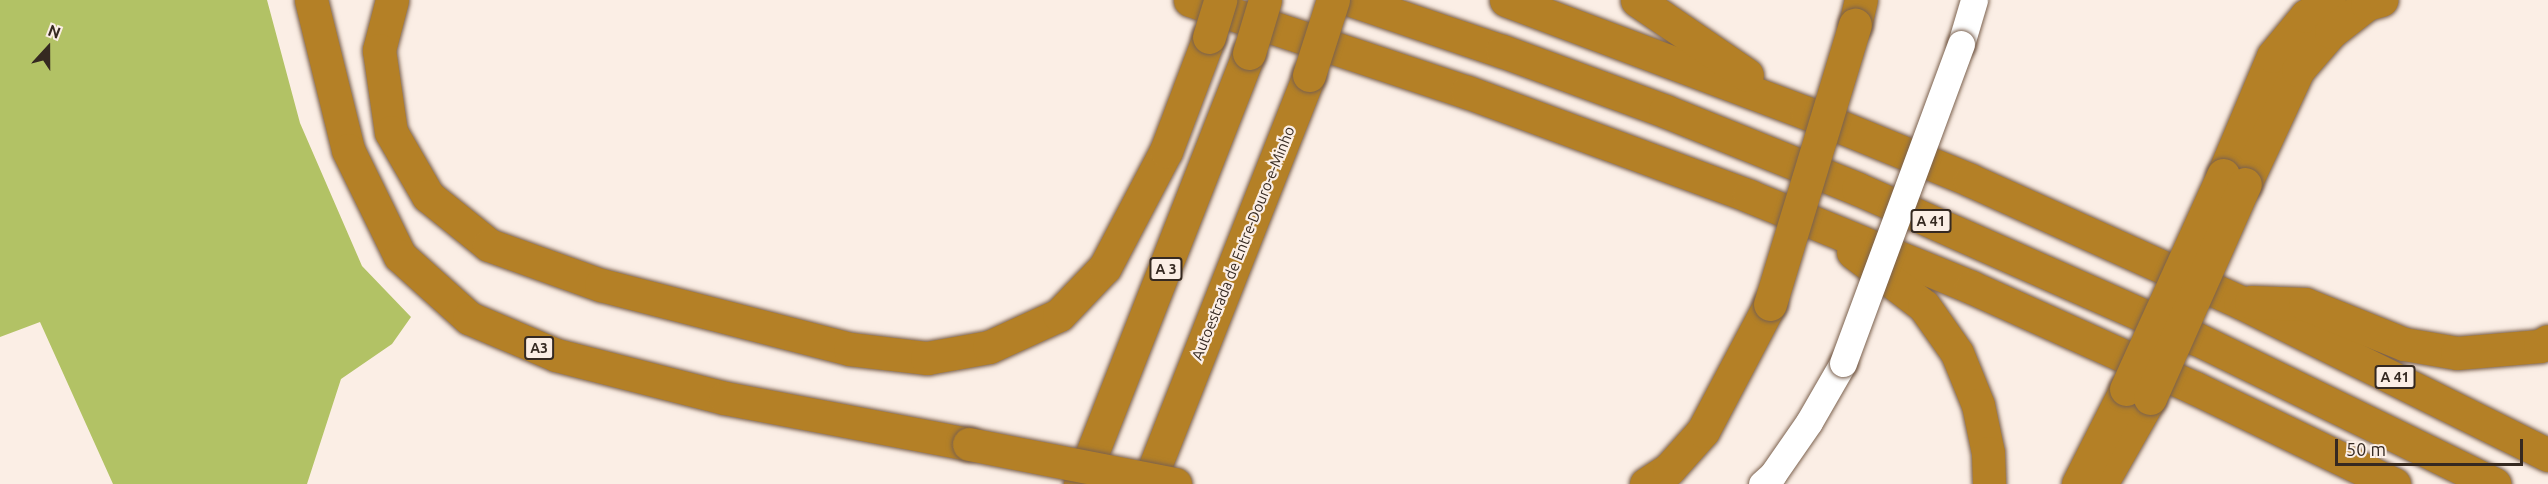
<!DOCTYPE html>
<style>
body{margin:0}
#map{position:relative;width:2548px;height:484px;overflow:hidden;background:#fbeee5;font-family:Ubuntu,sans-serif}
div>[style]{position:absolute}
[style*='--x']{left:calc(var(--x)*1px);top:calc(var(--y)*1px);width:calc(var(--w)*1px);rotate:calc(var(--a)*1deg)}
.forest>*{inset:0;background:#b2c265}
.roads{filter:drop-shadow(0 0 2px #7b614e) drop-shadow(0 0 2px #7b614e)}
.tertiary>*{height:27px;margin:-13.5px;padding:0 13.5px;transform-origin:13.5px;border-radius:13.5px;background:#fff}
.motorway>*{height:33px;margin:-16.5px;padding:0 16.5px;transform-origin:16.5px;border-radius:16.5px;background:#b48026}
.bridges{filter:drop-shadow(0 0 2px #7b614e) drop-shadow(0 0 2px #7b614e)}
.tertiary-bridge>*{height:27px;margin:-13.5px;padding:0 13.5px;transform-origin:13.5px;border-radius:13.5px;background:#fff}
.motorway-bridge>*{height:33px;margin:-16.5px;padding:0 16.5px;transform-origin:16.5px;border-radius:16.5px;background:#b48026}
span{translate:-50% -50%;white-space:nowrap;text-align:center;line-height:1.15;-webkit-text-stroke:4.5px #fbeee5;paint-order:stroke}
.shield-label span{padding:2px 4px;background:#fbeee5;border:2px solid;border-radius:4px;-webkit-text-stroke-width:0}
.shield-label{font-size:14px;color:#352921;font-weight:700}
.street-label{font-size:15px;color:#352921}
.north{position:absolute;left:18px;top:18px;width:60px;height:60px;-webkit-text-stroke:4px #fbeee5;paint-order:stroke;rotate:21deg;font-size:16px;font-weight:700;line-height:24px;text-align:center;color:#352921}
.north::after{content:'';display:block;margin:auto;width:21px;height:27px;background:#352921;clip-path:polygon(50% 0,100% 100%,50% 72%,0 100%)}
.scale{position:absolute;left:2335px;top:439px;width:188px;height:27px;box-sizing:border-box;border:3px solid #352921;border-top:0;padding-left:8px;font-size:18px;line-height:21px;white-space:nowrap;color:#352921;-webkit-text-stroke:4px #fbeee5;paint-order:stroke}
</style>
<div id="map">
<div class="forest">
<div style="clip-path:polygon(0 0,267px 0,300px 123px,362px 266px,411px 317px,392px 344px,341px 379px,307px 484px,113px 484px,40px 322px,0 337px)"></div>
</div>
<div class="roads">
<div class="tertiary">
<div style="--x:1961;--y:44;--w:46;--a:-73.5"></div>
<div style="--x:1762;--y:484;--w:15;--a:-42"></div>
<div style="--x:1773;--y:474;--w:63;--a:-55.3"></div>
<div style="--x:1809;--y:422;--w:68;--a:-60"></div>
</div>
<div class="motorway">
<div style="--x:311;--y:0;--w:154;--a:76.1"></div>
<div style="--x:348;--y:150;--w:118;--a:63.9"></div>
<div style="--x:400;--y:256;--w:93;--a:41.9"></div>
<div style="--x:469;--y:318;--w:95;--a:23"></div>
<div style="--x:556;--y:355;--w:174;--a:14.3"></div>
<div style="--x:725;--y:398;--w:248;--a:10.7"></div>
<div style="--x:392;--y:0;--w:52;--a:104.6"></div>
<div style="--x:379;--y:50;--w:83;--a:81.7"></div>
<div style="--x:391;--y:132;--w:74;--a:60"></div>
<div style="--x:428;--y:196;--w:78;--a:38.8"></div>
<div style="--x:489;--y:245;--w:119;--a:19.7"></div>
<div style="--x:601;--y:285;--w:257;--a:14.4"></div>
<div style="--x:850;--y:349;--w:78;--a:6.7"></div>
<div style="--x:927;--y:358;--w:63;--a:-10.1"></div>
<div style="--x:989;--y:347;--w:77;--a:-24.6"></div>
<div style="--x:1059;--y:315;--w:66;--a:-46.2"></div>
<div style="--x:1105;--y:267;--w:131;--a:-62.3"></div>
<div style="--x:1166;--y:151;--w:122;--a:-69.3"></div>
<div style="--x:1190;--y:0;--w:292;--a:18.4"></div>
<div style="--x:1467;--y:92;--w:301;--a:20.2"></div>
<div style="--x:1749;--y:196;--w:240;--a:22.3"></div>
<div style="--x:1971;--y:287;--w:246;--a:24.3"></div>
<div style="--x:2195;--y:388;--w:221;--a:25.8"></div>
<div style="--x:1351;--y:0;--w:159;--a:18.7"></div>
<div style="--x:1502;--y:51;--w:174;--a:20.2"></div>
<div style="--x:1665;--y:111;--w:208;--a:22"></div>
<div style="--x:1858;--y:189;--w:371;--a:23.9"></div>
<div style="--x:2197;--y:339;--w:331;--a:26"></div>
<div style="--x:1506;--y:0;--w:322;--a:20.6"></div>
<div style="--x:1807;--y:113;--w:176;--a:22.3"></div>
<div style="--x:1970;--y:180;--w:296;--a:24.3"></div>
<div style="--x:2240;--y:302;--w:344;--a:26.4"></div>
<div style="--x:1637;--y:0;--w:133;--a:34.3"></div>
<div style="--x:1855;--y:25;--w:26;--a:-77"></div>
<div style="--x:2223;--y:175;--w:129;--a:-67.2"></div>
<div style="--x:2273;--y:56;--w:52;--a:-50.5"></div>
<div style="--x:2306;--y:16;--w:28;--a:-35"></div>
<div style="--x:2245;--y:184;--w:126;--a:-65.1"></div>
<div style="--x:2298;--y:70;--w:50;--a:-49"></div>
<div style="--x:2331;--y:32;--w:46;--a:-37.9"></div>
<div style="--x:2367;--y:4;--w:15;--a:-16"></div>
<div style="--x:1853;--y:252;--w:89;--a:37.3"></div>
<div style="--x:1924;--y:306;--w:57;--a:54.9"></div>
<div style="--x:1957;--y:353;--w:56;--a:68"></div>
<div style="--x:1978;--y:405;--w:49;--a:78.2"></div>
<div style="--x:1988;--y:453;--w:31;--a:88"></div>
<div style="--x:2251;--y:302;--w:54;--a:2.1"></div>
<div style="--x:2305;--y:304;--w:107;--a:22"></div>
<div style="--x:2404;--y:344;--w:54;--a:9.6"></div>
<div style="--x:2457;--y:353;--w:83;--a:-4.8"></div>
<div style="--x:2540;--y:346;--w:9;--a:-32"></div>
<div style="--x:2106;--y:475;--w:89;--a:-60.3"></div>
<div style="--x:1080;--y:484;--w:463;--a:-68.6"></div>
<div style="--x:1148;--y:484;--w:440;--a:-68.5"></div>
<div style="--x:1646;--y:484;--w:27;--a:-33"></div>
<div style="--x:1669;--y:469;--w:51;--a:-48.2"></div>
<div style="--x:1703;--y:431;--w:144;--a:-62.2"></div>
<div style="--x:2078;--y:484;--w:106;--a:-63.2"></div>
</div>
</div>
<div class="bridges">
<div class="tertiary-bridge">
<div style="--x:1843;--y:363;--w:340;--a:-69.7"></div>
</div>
<div class="motorway-bridge">
<div style="--x:1209;--y:37;--w:39;--a:-73"></div>
<div style="--x:1249;--y:53;--w:55;--a:-73.2"></div>
<div style="--x:1309;--y:75;--w:79;--a:-72.3"></div>
<div style="--x:1770;--y:304;--w:292;--a:-73.1"></div>
<div style="--x:2126;--y:389;--w:235;--a:-65.6"></div>
<div style="--x:2150;--y:398;--w:234;--a:-66.1"></div>
<div style="--x:969;--y:444;--w:210;--a:11"></div>
</div>
</div>
<div class="shield-label">
<span style="left:1931px;top:221px">A 41</span>
<span style="left:1166px;top:269px">A 3</span>
<span style="left:539px;top:348px">A3</span>
<span style="left:2395px;top:377px">A 41</span>
</div>
<div class="street-label">
<span style="left:1243px;top:243px;rotate:-68deg">Autoestrada de Entre-Douro-e-Minho</span>
</div>
<div class="north">N</div>
<div class="scale">50 m</div>
</div>
